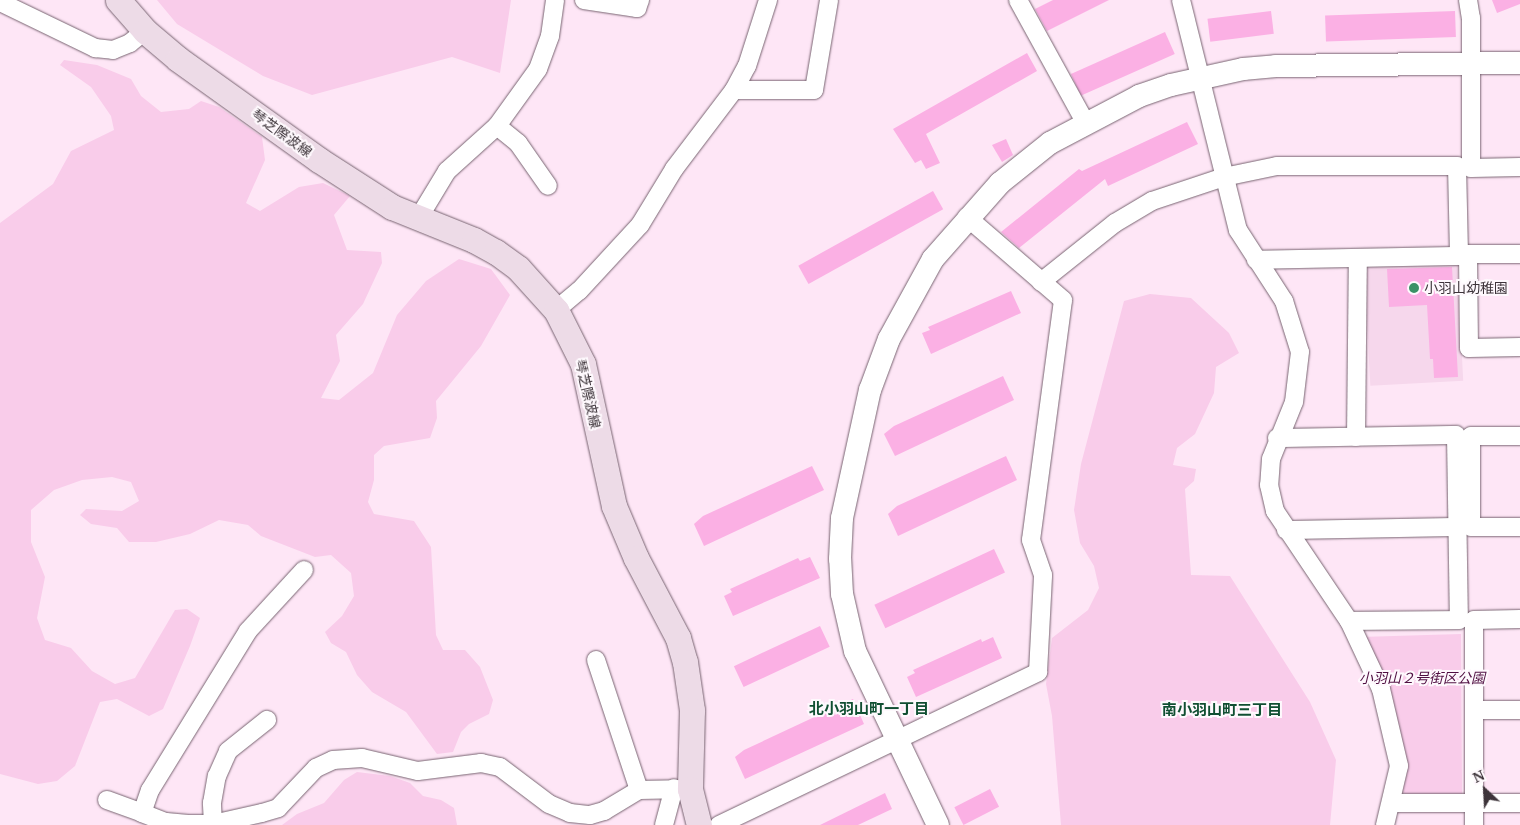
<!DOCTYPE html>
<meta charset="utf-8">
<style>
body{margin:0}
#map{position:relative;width:1520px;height:825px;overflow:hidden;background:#fee6f6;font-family:"Noto Serif","Noto Sans JP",serif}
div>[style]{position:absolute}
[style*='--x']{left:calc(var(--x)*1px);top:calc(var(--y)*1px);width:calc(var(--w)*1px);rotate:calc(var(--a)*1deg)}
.built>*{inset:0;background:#f6d7ec;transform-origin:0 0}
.green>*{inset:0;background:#f9ccea}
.building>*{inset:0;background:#fbb0e4;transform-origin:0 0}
.roads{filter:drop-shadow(0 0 1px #786471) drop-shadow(0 0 1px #786471)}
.minor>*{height:18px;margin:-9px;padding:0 9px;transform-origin:9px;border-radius:9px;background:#fff}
.tertiary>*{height:22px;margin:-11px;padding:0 11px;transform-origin:11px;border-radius:11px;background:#fff}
.secondary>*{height:25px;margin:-12.5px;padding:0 12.5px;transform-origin:12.5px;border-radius:12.5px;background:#eddbe7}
.dots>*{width:14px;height:14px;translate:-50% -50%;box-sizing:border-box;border:2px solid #fef9fd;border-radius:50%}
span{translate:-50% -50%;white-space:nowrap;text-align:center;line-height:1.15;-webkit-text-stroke:4px #fef9fd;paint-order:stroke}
.street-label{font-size:14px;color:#3d343a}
.poi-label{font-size:14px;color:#3d343a}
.left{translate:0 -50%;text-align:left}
.park-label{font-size:14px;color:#500f42;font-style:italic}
.neighbourhood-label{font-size:15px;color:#104f32;font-weight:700}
.north{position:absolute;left:1460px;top:765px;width:50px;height:50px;-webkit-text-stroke:4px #fef9fd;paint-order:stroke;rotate:335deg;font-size:14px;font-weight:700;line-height:20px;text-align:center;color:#3d343a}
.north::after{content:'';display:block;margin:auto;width:18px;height:22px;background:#3d343a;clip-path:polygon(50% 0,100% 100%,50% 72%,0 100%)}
</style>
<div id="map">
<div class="built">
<div style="left:1457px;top:262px;width:119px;height:93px;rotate:87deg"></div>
</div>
<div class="green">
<div style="clip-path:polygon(157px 0,511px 0,500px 73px,452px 57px,312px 95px,263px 76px,177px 24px)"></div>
<div style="clip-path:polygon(64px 60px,97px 65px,131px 79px,141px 96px,161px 112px,189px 109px,201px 101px,219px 107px,262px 137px,265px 160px,246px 203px,260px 211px,299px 187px,323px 183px,350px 196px,334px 215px,347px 250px,381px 252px,382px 263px,363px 304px,336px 335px,340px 361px,321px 398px,339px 400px,373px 373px,397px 315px,426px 281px,459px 259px,491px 269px,510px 295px,481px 346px,436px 401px,437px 418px,430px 438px,384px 446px,374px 455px,374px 480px,368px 502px,374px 514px,414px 521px,431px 547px,436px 635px,443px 650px,465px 650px,480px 667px,493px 700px,489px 714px,469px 724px,461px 732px,453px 752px,437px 754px,406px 712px,372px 692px,357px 675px,346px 652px,331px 643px,325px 632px,342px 616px,354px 596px,351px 573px,331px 555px,315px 557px,261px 536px,248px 525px,219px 520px,190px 534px,156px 542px,129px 542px,117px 528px,91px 524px,80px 515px,86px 509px,122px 511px,139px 501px,131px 482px,112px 477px,82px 480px,54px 490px,31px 510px,31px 542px,45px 577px,37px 618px,45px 640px,71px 648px,92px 671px,115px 684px,135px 678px,175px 610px,187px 609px,200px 618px,190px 646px,163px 709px,149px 716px,117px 699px,100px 702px,75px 766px,57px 781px,38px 784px,0 774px,0 223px,53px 184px,71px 151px,114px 130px,111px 116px,91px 87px,60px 65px)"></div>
<div style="clip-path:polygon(1150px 294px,1191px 298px,1229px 333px,1239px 353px,1216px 367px,1214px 393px,1195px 434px,1177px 448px,1173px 465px,1196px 469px,1194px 481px,1185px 489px,1191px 575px,1230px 576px,1310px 702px,1336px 760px,1330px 825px,1061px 825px,1052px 716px,1046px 684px,1052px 638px,1088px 610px,1099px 588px,1094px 566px,1080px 543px,1074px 510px,1081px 464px,1124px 301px)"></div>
<div style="clip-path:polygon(1461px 634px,1462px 796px,1410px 799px,1403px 792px,1407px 766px,1360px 637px)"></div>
<div style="clip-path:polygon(357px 772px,390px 776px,410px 783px,423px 796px,441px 800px,454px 808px,457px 825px,282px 825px,297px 814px,324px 803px,344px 780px)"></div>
</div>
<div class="building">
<div style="clip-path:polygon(1053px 0,1109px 0,1047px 31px,1035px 9px)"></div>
<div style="clip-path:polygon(1492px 0,1520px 0,1520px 4px,1497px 13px)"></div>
<div style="left:1271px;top:11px;width:23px;height:64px;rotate:83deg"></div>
<div style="left:1455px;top:11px;width:26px;height:130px;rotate:88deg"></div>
<div style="left:1165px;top:32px;width:24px;height:103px;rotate:66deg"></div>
<div style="clip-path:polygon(1027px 53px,1037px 71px,926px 134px,940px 163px,926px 169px,921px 160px,915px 163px,893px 129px)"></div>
<div style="clip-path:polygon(1187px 122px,1198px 144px,1108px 186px,1105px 179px,1019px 248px,1001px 232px,1079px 169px,1082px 171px)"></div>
<div style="clip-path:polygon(1006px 139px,1013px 155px,1002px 162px,992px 145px)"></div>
<div style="left:933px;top:191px;width:21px;height:154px;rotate:61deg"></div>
<div style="clip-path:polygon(1452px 267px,1458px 377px,1434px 378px,1433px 359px,1430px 359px,1427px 305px,1389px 307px,1387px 269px)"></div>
<div style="clip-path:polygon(1011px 291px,1021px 313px,931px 354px,922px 333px,930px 330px,928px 327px)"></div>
<div style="clip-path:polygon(1003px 376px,1014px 400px,895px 456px,884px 434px,894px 426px)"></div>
<div style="clip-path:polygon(1006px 456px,1017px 480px,898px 536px,888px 514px,897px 506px)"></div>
<div style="clip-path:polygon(812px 466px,824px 490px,704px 546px,694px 524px,703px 516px)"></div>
<div style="left:994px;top:549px;width:26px;height:132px;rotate:65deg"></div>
<div style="clip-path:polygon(810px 557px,820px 578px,733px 616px,724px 596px,732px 592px,730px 589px,798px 558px,800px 561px)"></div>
<div style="left:820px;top:626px;width:23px;height:95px;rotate:65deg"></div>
<div style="clip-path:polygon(993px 637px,1002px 658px,916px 697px,907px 677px,915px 673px,913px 670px,981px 639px,982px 642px)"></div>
<div style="clip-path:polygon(853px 699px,864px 724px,745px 779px,735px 757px,744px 750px)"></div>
<div style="left:990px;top:789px;width:20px;height:40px;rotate:63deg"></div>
<div style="clip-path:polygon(885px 793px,892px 809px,858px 825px,820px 825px)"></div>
</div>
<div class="roads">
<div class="minor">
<div style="--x:584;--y:0;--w:54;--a:8.6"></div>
<div style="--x:637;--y:8;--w:9;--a:-69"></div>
<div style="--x:1018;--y:0;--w:139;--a:61.2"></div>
<div style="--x:1181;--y:0;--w:237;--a:76.1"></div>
<div style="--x:1238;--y:230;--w:85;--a:57.1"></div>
<div style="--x:1284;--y:301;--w:53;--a:72.6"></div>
<div style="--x:1300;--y:352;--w:50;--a:96.8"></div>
<div style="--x:1294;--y:402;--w:61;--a:112"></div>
<div style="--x:1271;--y:459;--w:26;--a:94"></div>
<div style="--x:1269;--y:485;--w:27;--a:77"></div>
<div style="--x:1275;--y:511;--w:133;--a:56.1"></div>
<div style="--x:1349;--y:621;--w:75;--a:64.8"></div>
<div style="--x:1381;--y:689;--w:79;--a:76.8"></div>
<div style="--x:1399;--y:766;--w:61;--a:103.3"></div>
<div style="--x:1468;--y:0;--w:18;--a:81"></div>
<div style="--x:1471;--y:18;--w:150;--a:90"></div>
<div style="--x:1471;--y:168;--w:49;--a:-1.2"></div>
<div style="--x:0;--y:2;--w:106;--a:25.8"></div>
<div style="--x:95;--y:48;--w:18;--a:6"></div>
<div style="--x:113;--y:50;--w:18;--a:-22"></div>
<div style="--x:130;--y:43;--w:19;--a:-39"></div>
<div style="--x:734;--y:90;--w:80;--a:0"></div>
<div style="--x:814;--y:90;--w:91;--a:-80.5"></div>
<div style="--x:497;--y:126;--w:27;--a:39"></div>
<div style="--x:518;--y:143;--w:52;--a:55.1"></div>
<div style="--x:418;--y:219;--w:56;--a:-58.9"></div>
<div style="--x:447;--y:171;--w:67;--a:-42"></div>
<div style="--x:497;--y:126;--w:70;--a:-54.3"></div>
<div style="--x:538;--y:69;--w:35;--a:-70"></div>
<div style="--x:550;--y:36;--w:36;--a:-82"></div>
<div style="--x:1520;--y:254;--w:52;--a:180"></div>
<div style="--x:1468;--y:254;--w:94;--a:89.4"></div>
<div style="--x:1469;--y:348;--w:51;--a:-1.1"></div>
<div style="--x:1041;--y:282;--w:95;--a:-38.6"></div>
<div style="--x:1115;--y:223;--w:43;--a:-30.7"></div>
<div style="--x:1152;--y:201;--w:76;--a:-18.4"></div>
<div style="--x:1224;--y:177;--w:54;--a:-11.7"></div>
<div style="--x:1277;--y:166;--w:180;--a:0"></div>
<div style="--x:1457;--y:166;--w:90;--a:88.7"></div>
<div style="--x:1459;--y:256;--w:203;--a:178.9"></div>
<div style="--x:556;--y:310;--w:30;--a:-40"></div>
<div style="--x:579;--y:291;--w:90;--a:-47.3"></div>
<div style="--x:640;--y:225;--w:66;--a:-58.7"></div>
<div style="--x:674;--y:169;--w:99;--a:-52.8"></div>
<div style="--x:734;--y:90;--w:27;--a:-62"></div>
<div style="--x:747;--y:66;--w:69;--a:-72.3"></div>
<div style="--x:1520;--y:436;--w:49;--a:180"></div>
<div style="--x:1471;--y:436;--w:91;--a:90"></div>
<div style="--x:1471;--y:527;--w:49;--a:0"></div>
<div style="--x:1356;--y:437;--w:179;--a:-89.4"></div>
<div style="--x:1277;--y:438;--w:179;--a:-1"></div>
<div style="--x:1456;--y:435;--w:185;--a:89.1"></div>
<div style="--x:1459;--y:620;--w:110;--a:179.5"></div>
<div style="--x:1286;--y:530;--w:172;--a:-1"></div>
<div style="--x:304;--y:570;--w:83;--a:132.6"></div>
<div style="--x:248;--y:631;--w:187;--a:121.6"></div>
<div style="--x:150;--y:790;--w:24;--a:109"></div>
<div style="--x:142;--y:813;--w:26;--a:21"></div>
<div style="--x:166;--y:822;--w:22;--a:5"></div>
<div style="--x:188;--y:824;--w:25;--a:0"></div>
<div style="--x:213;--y:824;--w:50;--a:-12.7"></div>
<div style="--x:262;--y:813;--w:17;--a:-17"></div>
<div style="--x:278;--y:808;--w:55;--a:-46.5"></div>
<div style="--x:316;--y:768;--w:19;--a:-25"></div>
<div style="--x:333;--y:760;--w:29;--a:-4"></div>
<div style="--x:362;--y:758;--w:57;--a:13.1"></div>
<div style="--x:418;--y:771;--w:64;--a:-7.2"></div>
<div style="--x:481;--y:763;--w:19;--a:12"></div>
<div style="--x:500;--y:767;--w:61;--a:37.1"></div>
<div style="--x:549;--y:804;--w:23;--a:23"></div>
<div style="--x:570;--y:813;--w:20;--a:6"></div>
<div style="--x:590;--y:815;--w:15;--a:-16"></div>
<div style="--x:604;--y:811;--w:41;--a:-31"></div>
<div style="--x:639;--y:790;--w:51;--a:-1.1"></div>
<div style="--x:596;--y:660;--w:137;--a:71.7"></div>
<div style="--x:1475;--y:710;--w:45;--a:0"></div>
<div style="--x:107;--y:800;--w:37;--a:20"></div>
<div style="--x:1391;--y:803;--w:129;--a:0"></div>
<div style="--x:213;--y:824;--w:21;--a:-93"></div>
<div style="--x:212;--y:803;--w:27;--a:-80"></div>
<div style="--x:217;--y:776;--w:27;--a:-66"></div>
<div style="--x:228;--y:751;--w:50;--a:-38.5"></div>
<div style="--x:664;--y:825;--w:38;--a:-75"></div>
<div style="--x:719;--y:825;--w:354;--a:-25.6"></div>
<div style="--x:1038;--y:672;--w:97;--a:-87"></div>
<div style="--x:1043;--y:575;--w:37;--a:-109"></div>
<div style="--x:1031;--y:540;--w:242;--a:-82.4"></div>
<div style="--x:1063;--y:300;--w:127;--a:-139.2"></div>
<div style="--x:1474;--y:825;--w:205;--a:-90"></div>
<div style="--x:1474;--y:620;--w:46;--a:-1.2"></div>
</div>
<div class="tertiary">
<div style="--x:938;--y:825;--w:193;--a:-115.5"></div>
<div style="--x:855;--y:651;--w:58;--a:-102.8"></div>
<div style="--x:842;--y:594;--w:35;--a:-93"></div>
<div style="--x:840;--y:559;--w:41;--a:-87.2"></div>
<div style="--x:842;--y:518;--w:131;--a:-77.7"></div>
<div style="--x:870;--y:390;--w:54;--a:-69.6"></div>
<div style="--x:889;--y:339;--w:91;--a:-61.2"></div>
<div style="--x:933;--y:259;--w:101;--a:-48.6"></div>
<div style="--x:1000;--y:183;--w:64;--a:-38.7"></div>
<div style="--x:1050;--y:143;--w:101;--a:-27.8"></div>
<div style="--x:1139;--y:96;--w:34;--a:-19"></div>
<div style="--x:1171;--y:85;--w:74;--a:-12.5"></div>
<div style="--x:1243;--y:69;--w:33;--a:-5"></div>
<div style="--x:1276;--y:66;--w:244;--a:-0.7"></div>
</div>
<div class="secondary">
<div style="--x:118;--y:0;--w:41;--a:48.9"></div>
<div style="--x:145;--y:31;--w:43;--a:40.3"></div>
<div style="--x:178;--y:59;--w:173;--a:35.6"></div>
<div style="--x:319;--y:160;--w:87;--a:32.8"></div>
<div style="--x:392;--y:207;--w:88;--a:21.9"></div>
<div style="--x:474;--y:240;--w:25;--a:29"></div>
<div style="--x:496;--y:252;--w:27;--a:36"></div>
<div style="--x:518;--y:268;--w:57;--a:47.9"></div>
<div style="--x:556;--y:310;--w:60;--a:63.4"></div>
<div style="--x:583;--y:364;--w:145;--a:77.7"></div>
<div style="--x:614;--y:506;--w:56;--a:67.1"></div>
<div style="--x:636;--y:558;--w:90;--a:62.3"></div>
<div style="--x:678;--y:638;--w:25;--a:74"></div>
<div style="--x:685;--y:662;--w:49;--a:81.7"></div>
<div style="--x:692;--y:710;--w:79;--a:91.5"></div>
<div style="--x:690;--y:789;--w:37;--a:76"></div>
</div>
</div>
<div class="dots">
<div style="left:1414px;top:288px;background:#3b9266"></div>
</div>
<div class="street-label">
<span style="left:282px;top:133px;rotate:36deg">琴芝際波線</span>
<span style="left:588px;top:394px;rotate:77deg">琴芝際波線</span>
</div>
<div class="poi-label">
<span class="left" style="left:1424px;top:288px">小羽山幼稚園</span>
</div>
<div class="park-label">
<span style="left:1422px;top:678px">小羽山２号街区公園</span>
</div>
<div class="neighbourhood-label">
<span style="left:869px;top:709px">北小羽山町一丁目</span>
<span style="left:1222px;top:710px">南小羽山町三丁目</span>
</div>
<div class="north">N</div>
</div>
